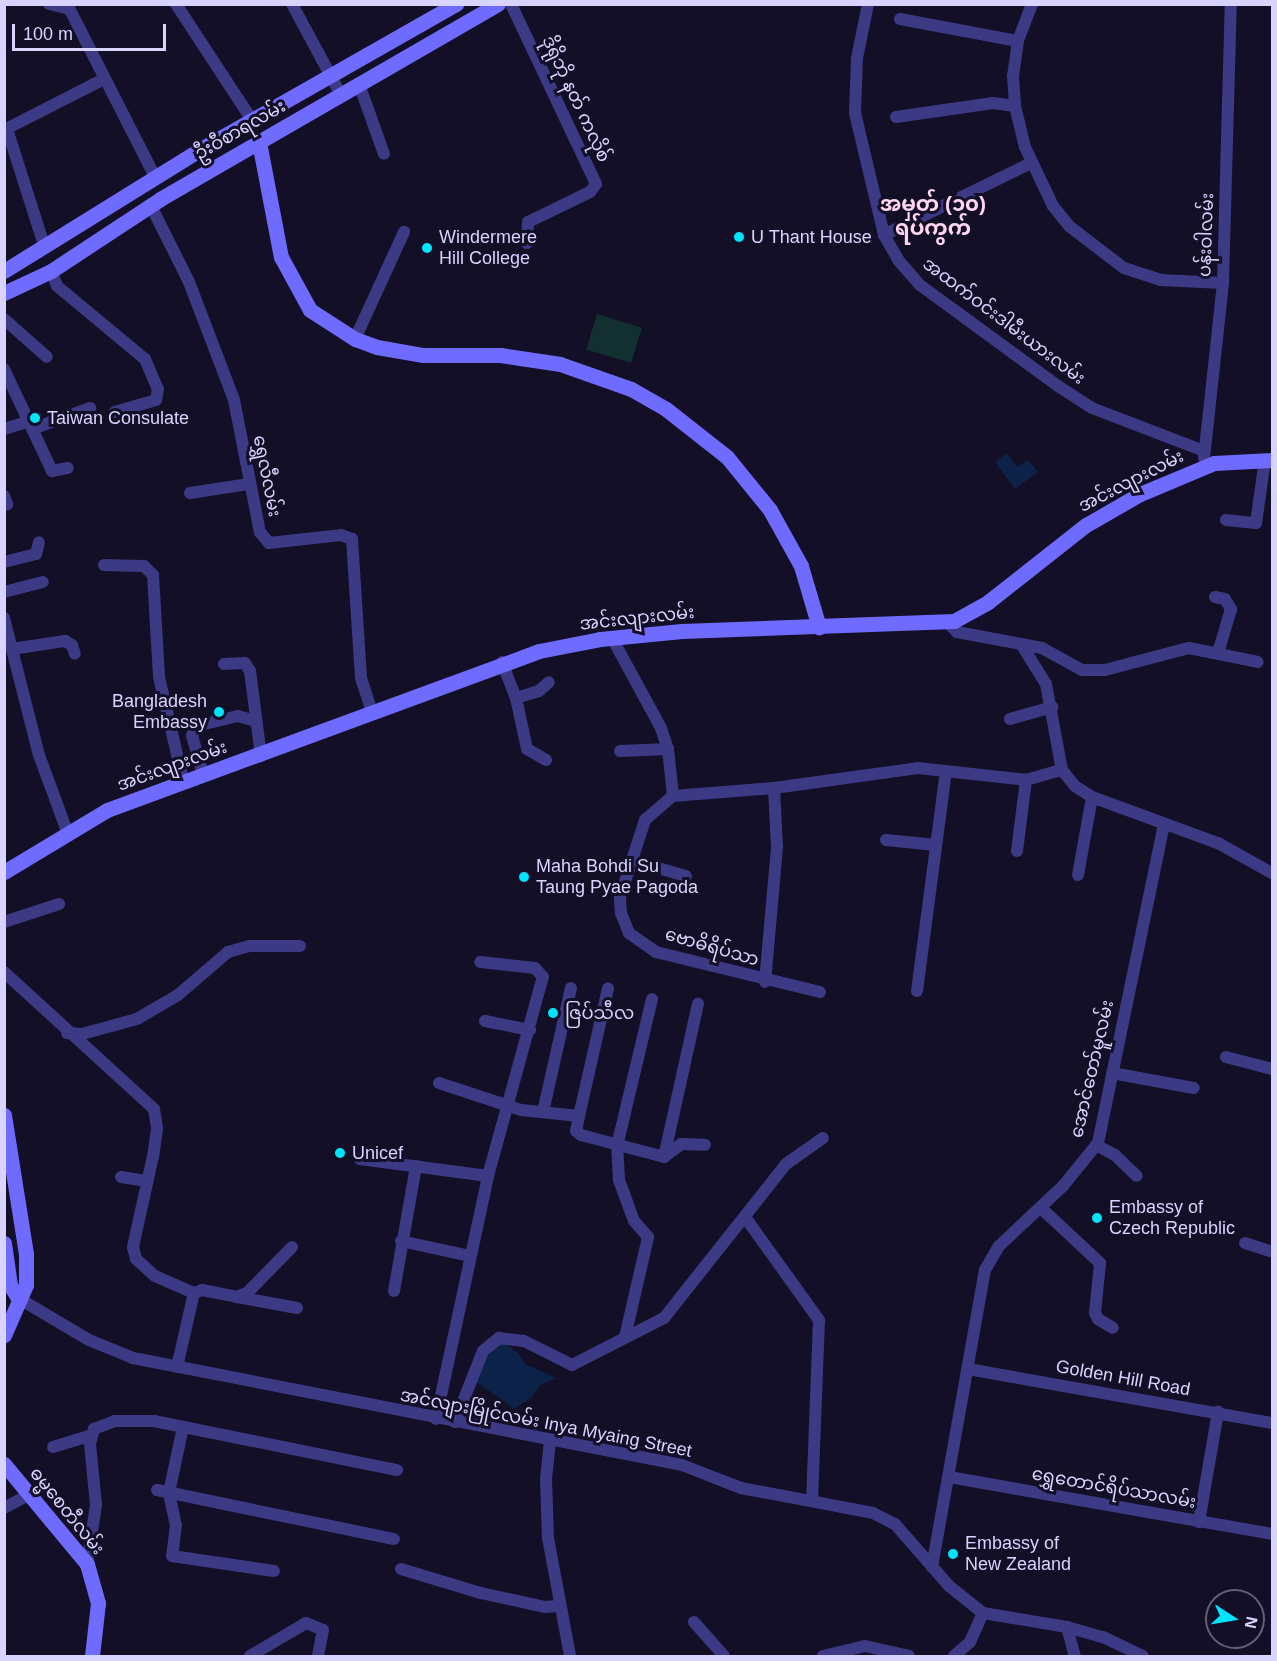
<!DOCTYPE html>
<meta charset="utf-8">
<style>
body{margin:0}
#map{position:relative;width:1277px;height:1661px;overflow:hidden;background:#130f26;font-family:Arial,"Noto Sans Myanmar",sans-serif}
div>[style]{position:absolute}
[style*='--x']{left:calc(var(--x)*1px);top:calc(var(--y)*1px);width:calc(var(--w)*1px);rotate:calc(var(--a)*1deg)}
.green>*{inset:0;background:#12302f;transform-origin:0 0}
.water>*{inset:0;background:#0c2248}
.minor>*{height:12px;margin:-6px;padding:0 6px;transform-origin:6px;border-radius:6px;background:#3d3a85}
.secondary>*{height:15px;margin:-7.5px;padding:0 7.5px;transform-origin:7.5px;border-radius:7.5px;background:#6f6bff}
.dots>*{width:16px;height:16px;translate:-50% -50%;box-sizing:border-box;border:3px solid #130f26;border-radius:50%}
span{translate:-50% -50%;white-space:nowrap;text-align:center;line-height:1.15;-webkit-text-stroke:6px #130f26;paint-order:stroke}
.street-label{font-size:18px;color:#d9d4ff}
.poi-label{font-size:18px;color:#d9d4ff}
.left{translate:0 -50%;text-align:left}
.right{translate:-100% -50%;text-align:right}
.quarter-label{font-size:21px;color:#ffd6f0;font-weight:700}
.frame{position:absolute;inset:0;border:6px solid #d9d4ff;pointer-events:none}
.north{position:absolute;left:1205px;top:1589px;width:60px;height:60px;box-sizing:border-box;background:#130f26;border:2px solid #625e7d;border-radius:50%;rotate:102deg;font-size:16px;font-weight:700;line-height:24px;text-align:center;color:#d9d4ff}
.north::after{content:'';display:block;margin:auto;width:21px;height:27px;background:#00e5ff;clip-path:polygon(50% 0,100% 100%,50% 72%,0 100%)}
.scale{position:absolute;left:12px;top:24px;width:154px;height:27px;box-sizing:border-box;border:3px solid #d9d4ff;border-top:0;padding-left:8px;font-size:18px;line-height:21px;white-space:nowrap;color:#d9d4ff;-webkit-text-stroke:4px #130f26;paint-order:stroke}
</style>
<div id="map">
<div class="green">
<div style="left:597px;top:314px;width:47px;height:37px;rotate:17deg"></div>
</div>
<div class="water">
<div style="clip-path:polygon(1007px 453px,1017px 467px,1028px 460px,1038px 472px,1015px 489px,995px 462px)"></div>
<div style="clip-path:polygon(502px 1342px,518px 1353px,525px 1364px,556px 1378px,540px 1385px,532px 1397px,514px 1409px,474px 1380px,485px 1356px)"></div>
</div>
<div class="minor">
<div style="--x:49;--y:4;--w:18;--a:13"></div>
<div style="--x:67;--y:4;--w:194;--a:63"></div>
<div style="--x:176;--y:4;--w:139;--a:56.8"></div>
<div style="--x:292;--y:4;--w:103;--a:61.7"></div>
<div style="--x:511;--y:4;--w:199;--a:64.7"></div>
<div style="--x:596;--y:184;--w:10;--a:127"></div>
<div style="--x:590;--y:192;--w:69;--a:154.2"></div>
<div style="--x:528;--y:222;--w:21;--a:93"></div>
<div style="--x:868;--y:4;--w:55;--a:101.5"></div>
<div style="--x:857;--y:58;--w:55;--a:92.1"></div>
<div style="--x:855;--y:113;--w:125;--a:76.6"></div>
<div style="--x:884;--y:235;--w:30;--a:60"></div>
<div style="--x:899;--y:261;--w:32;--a:49"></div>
<div style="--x:920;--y:285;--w:171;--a:36.2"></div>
<div style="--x:1058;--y:386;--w:40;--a:32.9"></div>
<div style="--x:1092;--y:408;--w:120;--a:21"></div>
<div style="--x:1032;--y:4;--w:40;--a:111"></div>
<div style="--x:1018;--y:41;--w:35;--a:98"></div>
<div style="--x:1013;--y:76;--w:30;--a:86"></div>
<div style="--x:1015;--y:106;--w:42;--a:76.3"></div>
<div style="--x:1025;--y:147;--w:65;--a:64.6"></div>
<div style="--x:1053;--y:206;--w:26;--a:51"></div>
<div style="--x:1069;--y:226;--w:69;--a:37.4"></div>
<div style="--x:1124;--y:268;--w:38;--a:18"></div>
<div style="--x:1160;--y:280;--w:63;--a:2.7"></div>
<div style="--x:900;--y:19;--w:120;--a:10.6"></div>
<div style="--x:359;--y:84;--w:74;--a:70.3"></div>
<div style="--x:896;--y:117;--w:98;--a:-8.2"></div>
<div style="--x:993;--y:103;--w:22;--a:8"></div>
<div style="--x:7;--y:129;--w:125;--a:72.3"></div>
<div style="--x:4;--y:130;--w:112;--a:-27"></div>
<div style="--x:151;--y:206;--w:85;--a:63.4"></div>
<div style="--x:189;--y:282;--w:126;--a:69.1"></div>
<div style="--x:234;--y:400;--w:135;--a:78.9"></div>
<div style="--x:260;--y:532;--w:14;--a:51"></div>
<div style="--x:269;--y:543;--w:72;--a:-6.3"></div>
<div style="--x:341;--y:535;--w:12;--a:20"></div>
<div style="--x:352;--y:539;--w:139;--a:86.3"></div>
<div style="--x:361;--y:678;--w:36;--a:72"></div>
<div style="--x:884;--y:235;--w:164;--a:-26.1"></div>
<div style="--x:51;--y:271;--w:16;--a:68"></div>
<div style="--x:57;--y:286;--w:114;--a:39.7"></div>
<div style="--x:145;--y:359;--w:33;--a:67"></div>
<div style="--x:158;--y:389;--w:11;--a:100"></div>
<div style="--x:156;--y:400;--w:43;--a:163.7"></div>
<div style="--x:4;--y:319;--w:57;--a:41.5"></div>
<div style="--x:355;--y:339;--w:118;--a:-65.4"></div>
<div style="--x:4;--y:369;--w:113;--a:64.8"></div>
<div style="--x:52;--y:471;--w:16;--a:-11"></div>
<div style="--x:4;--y:429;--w:24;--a:-17"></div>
<div style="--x:32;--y:429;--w:62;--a:-19.9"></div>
<div style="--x:1204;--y:458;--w:176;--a:-83.8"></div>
<div style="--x:1223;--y:283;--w:279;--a:-88.4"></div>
<div style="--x:190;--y:493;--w:60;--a:-8.7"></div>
<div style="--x:4;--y:496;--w:9;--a:69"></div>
<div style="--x:1226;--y:520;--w:30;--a:6"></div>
<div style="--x:1256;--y:523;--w:64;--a:-81.9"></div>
<div style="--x:4;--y:562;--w:33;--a:-14"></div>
<div style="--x:36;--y:554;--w:12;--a:-76"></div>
<div style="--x:104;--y:565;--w:40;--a:1.4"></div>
<div style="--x:144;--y:566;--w:13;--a:45"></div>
<div style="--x:153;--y:575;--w:102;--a:86.6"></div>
<div style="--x:159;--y:677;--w:106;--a:76.9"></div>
<div style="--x:4;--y:592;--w:40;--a:-14.4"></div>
<div style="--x:1215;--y:597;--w:10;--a:11"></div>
<div style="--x:1225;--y:599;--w:12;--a:59"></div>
<div style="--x:1231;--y:609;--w:46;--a:106.5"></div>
<div style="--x:4;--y:618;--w:141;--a:75.7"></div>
<div style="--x:39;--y:755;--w:81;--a:69.8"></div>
<div style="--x:948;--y:623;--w:13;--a:45"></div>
<div style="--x:957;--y:632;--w:65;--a:10.6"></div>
<div style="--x:1021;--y:644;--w:47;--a:58"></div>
<div style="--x:1046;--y:684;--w:87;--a:79.5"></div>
<div style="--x:1062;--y:770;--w:21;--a:51"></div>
<div style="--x:1075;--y:786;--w:20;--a:33"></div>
<div style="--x:1092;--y:797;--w:134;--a:20.1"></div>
<div style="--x:1218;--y:843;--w:62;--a:29.1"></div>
<div style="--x:612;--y:638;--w:102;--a:61.4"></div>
<div style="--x:661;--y:728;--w:22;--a:72"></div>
<div style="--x:668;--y:749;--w:47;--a:83.9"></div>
<div style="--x:1021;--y:644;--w:21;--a:11"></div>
<div style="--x:1042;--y:648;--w:46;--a:28.8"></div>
<div style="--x:1082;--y:670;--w:23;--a:0"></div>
<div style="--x:1105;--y:670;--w:87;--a:-14.7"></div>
<div style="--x:1189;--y:648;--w:70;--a:11.5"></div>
<div style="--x:12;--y:649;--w:54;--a:-8.6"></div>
<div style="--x:65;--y:641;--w:8;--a:30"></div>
<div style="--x:72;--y:645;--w:9;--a:72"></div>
<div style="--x:502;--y:662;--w:39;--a:69"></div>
<div style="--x:516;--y:698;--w:52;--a:77.8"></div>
<div style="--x:527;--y:749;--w:22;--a:30"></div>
<div style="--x:224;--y:664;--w:21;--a:-3"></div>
<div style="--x:245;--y:663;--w:9;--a:58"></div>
<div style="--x:250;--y:671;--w:86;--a:82.6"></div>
<div style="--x:516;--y:698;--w:24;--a:-17"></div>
<div style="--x:539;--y:691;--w:13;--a:-42"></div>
<div style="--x:1010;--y:719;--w:44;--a:-15.9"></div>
<div style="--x:620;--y:751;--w:48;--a:-2.4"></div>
<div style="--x:203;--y:774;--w:40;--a:-106"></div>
<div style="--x:192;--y:736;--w:11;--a:-68"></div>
<div style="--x:196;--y:726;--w:43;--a:-13.4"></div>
<div style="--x:238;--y:716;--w:19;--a:16"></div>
<div style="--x:886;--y:840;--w:50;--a:5.7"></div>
<div style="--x:1017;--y:851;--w:72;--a:-82.8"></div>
<div style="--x:633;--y:861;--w:55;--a:15.8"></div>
<div style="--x:1078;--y:875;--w:79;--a:-79.8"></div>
<div style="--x:4;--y:922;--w:58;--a:-18.1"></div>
<div style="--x:4;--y:972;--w:203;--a:42.4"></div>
<div style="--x:154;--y:1109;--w:20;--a:81"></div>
<div style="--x:157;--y:1129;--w:27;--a:98"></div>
<div style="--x:153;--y:1156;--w:93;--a:102.4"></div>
<div style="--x:133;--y:1247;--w:12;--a:76"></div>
<div style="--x:136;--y:1259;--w:25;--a:42"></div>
<div style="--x:155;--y:1276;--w:43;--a:23.6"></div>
<div style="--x:765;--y:982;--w:136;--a:-84.9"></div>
<div style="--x:777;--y:847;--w:59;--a:-92.9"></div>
<div style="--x:917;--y:991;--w:221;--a:-82.5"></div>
<div style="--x:820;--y:992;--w:169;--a:-166.3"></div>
<div style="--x:656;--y:952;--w:33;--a:-145"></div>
<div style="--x:629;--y:933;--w:22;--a:-112"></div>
<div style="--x:621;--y:913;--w:16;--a:-94"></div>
<div style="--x:620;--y:897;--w:81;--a:-72"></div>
<div style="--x:645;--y:820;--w:37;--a:-41"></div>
<div style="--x:673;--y:796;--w:101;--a:-4.5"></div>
<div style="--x:774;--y:788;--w:145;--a:-7.9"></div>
<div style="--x:918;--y:768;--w:109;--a:6.3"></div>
<div style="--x:1026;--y:780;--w:37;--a:-16"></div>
<div style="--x:485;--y:1021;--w:46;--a:11.3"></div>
<div style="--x:67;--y:1033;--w:15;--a:4"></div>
<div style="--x:82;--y:1034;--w:57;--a:-15.3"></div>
<div style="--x:137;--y:1019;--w:48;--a:-30.3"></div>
<div style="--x:178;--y:995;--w:66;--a:-40.7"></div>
<div style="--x:228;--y:952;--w:22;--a:-16"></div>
<div style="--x:249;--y:946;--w:51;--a:0"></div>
<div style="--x:1226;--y:1057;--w:48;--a:14.6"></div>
<div style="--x:1112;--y:1073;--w:83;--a:10.4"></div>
<div style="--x:439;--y:1083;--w:86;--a:18.2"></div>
<div style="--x:521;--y:1110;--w:58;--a:5.9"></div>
<div style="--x:579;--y:1116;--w:15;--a:101"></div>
<div style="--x:576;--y:1131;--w:6;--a:39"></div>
<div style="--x:581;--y:1135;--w:86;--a:14.8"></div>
<div style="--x:664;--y:1157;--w:21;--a:-37"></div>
<div style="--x:681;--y:1144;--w:24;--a:2"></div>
<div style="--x:543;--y:1112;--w:127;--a:-77.3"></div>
<div style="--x:579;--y:1116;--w:131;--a:-77.2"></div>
<div style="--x:1096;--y:1145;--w:21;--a:28"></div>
<div style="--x:1115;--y:1155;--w:30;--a:44"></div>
<div style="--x:664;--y:1157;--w:157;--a:-77.5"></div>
<div style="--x:360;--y:1159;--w:129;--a:7.6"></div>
<div style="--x:121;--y:1177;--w:25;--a:9"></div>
<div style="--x:1041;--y:1208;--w:81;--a:43"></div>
<div style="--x:1100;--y:1263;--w:50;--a:95.7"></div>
<div style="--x:1095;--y:1313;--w:7;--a:63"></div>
<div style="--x:1098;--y:1319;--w:17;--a:31"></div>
<div style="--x:745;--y:1217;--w:127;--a:54.3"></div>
<div style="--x:819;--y:1320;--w:181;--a:92.2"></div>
<div style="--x:401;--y:1241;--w:71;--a:12.3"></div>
<div style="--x:1245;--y:1243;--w:28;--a:18"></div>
<div style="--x:394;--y:1291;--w:127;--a:-80"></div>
<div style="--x:237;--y:1297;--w:61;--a:10.4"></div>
<div style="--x:18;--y:1298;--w:82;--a:30.6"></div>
<div style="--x:89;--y:1340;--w:48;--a:22.2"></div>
<div style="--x:133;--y:1358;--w:559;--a:11.03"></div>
<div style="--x:682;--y:1465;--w:63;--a:21.3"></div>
<div style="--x:741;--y:1488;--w:134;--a:10.7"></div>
<div style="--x:873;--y:1513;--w:25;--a:27"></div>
<div style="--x:895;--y:1524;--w:82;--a:48.9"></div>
<div style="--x:949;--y:1586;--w:43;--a:38.5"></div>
<div style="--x:983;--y:1613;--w:85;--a:9.5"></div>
<div style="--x:1067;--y:1627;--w:37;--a:16"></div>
<div style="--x:1103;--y:1637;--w:44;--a:25.4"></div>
<div style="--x:625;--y:1337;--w:103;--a:-77"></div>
<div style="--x:648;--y:1237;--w:21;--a:-131"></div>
<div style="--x:634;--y:1221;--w:44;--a:-110.1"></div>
<div style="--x:619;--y:1180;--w:34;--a:-93"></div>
<div style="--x:617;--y:1146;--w:151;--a:-76.6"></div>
<div style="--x:177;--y:1367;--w:76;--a:-77.1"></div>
<div style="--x:194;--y:1293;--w:9;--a:-21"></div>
<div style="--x:202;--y:1290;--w:36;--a:11"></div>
<div style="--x:237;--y:1297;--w:12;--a:-24"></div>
<div style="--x:248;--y:1292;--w:63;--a:-45.6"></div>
<div style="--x:968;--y:1369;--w:309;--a:10.1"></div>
<div style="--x:436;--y:1419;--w:249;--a:-77.9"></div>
<div style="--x:488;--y:1176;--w:206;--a:-74.6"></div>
<div style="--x:543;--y:977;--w:12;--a:-132"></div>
<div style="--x:535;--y:968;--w:55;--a:-173.8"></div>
<div style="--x:455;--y:1422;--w:76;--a:-68.5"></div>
<div style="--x:483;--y:1351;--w:21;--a:-39"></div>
<div style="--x:499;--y:1338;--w:25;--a:7"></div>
<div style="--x:524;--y:1341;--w:54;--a:26.6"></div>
<div style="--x:572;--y:1365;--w:103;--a:-27.1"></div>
<div style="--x:664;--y:1318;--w:196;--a:-51.6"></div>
<div style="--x:786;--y:1164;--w:45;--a:-35.1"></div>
<div style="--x:183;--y:1427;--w:67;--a:102"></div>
<div style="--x:169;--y:1493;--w:33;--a:78"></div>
<div style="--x:176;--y:1525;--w:31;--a:97"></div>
<div style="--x:172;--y:1556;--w:103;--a:8.4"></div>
<div style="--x:550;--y:1441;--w:38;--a:96"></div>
<div style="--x:546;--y:1479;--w:59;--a:88.1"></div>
<div style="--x:548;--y:1538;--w:120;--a:79.4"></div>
<div style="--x:53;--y:1447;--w:41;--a:-17.1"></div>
<div style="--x:949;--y:1477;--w:328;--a:10"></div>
<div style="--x:157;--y:1490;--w:242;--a:11.7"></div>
<div style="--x:4;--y:1508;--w:26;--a:-28"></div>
<div style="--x:1199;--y:1522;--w:112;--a:-80.2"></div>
<div style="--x:87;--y:1564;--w:60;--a:-81.3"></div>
<div style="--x:96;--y:1505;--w:61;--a:-95.6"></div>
<div style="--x:90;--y:1444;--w:16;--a:-75"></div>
<div style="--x:94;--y:1429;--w:22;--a:-21"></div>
<div style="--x:115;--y:1421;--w:39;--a:0"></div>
<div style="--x:154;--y:1421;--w:248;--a:11.4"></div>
<div style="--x:932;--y:1567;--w:302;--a:-79.9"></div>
<div style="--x:985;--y:1270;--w:28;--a:-60"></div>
<div style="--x:999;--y:1246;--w:88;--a:-43.2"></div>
<div style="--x:1063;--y:1186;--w:55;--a:-50.9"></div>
<div style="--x:1098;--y:1143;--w:326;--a:-78.3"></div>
<div style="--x:401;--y:1569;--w:84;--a:16.7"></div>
<div style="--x:481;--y:1593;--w:66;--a:12.3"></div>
<div style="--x:545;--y:1607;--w:13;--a:-4"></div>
<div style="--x:694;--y:1622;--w:45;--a:48.6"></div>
<div style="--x:1067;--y:1627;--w:30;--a:75"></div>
<div style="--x:250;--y:1656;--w:65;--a:-30.5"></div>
<div style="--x:306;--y:1623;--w:18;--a:22"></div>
<div style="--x:323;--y:1630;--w:26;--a:101"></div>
<div style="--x:823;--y:1656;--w:43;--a:-13.4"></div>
<div style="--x:865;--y:1646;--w:45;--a:12.8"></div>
<div style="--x:954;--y:1656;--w:21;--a:-41"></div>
<div style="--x:970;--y:1642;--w:32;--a:-66"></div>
</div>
<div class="secondary">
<div style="--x:259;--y:142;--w:117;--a:79.2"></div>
<div style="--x:281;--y:257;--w:60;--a:61.3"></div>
<div style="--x:310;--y:310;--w:54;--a:32.8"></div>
<div style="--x:355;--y:339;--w:23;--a:20"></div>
<div style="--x:377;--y:347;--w:47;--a:9.9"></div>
<div style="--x:423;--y:355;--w:77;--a:0"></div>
<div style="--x:500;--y:355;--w:61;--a:8.5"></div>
<div style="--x:560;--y:364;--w:75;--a:19.4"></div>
<div style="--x:631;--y:389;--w:40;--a:29.7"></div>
<div style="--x:666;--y:409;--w:78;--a:38.2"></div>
<div style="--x:727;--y:457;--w:68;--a:50.9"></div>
<div style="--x:770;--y:510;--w:64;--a:61"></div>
<div style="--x:801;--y:566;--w:64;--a:73.6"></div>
<div style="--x:4;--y:271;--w:229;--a:-31.8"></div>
<div style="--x:199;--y:150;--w:296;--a:-29.6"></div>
<div style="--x:4;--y:293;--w:52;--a:-25.1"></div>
<div style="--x:51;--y:271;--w:131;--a:-33.4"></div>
<div style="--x:160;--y:199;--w:390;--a:-30"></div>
<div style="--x:4;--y:872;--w:120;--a:-31"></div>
<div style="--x:107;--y:810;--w:460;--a:-20.2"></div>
<div style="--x:539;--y:651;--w:62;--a:-11.1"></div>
<div style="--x:600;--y:639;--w:82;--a:-5.6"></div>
<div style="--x:682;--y:631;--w:272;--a:-2.1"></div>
<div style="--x:954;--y:621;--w:39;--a:-29"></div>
<div style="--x:988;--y:602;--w:125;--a:-38.2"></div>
<div style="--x:1086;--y:525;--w:62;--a:-29.9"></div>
<div style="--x:1140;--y:494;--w:80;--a:-22.7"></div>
<div style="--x:1214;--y:463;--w:58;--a:-3"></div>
<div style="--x:4;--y:1115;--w:141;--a:81"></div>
<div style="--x:26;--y:1254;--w:31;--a:90"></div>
<div style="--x:26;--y:1285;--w:55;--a:113.7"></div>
<div style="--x:4;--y:1243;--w:42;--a:81.9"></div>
<div style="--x:10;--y:1285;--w:15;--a:58"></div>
<div style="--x:4;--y:1464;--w:130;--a:50.3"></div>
<div style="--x:87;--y:1564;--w:41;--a:74.2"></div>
<div style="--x:98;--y:1603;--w:53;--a:96.5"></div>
</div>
<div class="dots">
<div style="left:739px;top:237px;background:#00e5ff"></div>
<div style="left:427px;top:248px;background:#00e5ff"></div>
<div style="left:35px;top:418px;background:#00e5ff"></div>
<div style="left:219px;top:712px;background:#00e5ff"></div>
<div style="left:524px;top:877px;background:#00e5ff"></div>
<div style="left:553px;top:1013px;background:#00e5ff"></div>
<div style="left:340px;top:1153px;background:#00e5ff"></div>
<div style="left:1097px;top:1218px;background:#00e5ff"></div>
<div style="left:953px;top:1554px;background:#00e5ff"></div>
</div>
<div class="street-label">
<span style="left:576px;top:99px;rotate:65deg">ဒိုရိုဘို နတ် ကလိုစ်</span>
<span style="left:240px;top:130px;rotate:-30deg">ဦးဝီစာရလမ်း</span>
<span style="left:1206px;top:235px;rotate:-88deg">ပန်းဝါလမ်း</span>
<span style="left:1004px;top:321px;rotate:37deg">အထက်ဝင်းဒါမီးယားလမ်း</span>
<span style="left:267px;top:476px;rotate:79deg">ရွှေလီလမ်း</span>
<span style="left:1131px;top:481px;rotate:-27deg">အင်းလျားလမ်း</span>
<span style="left:637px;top:618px;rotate:-6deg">အင်းလျားလမ်း</span>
<span style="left:172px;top:766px;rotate:-20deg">အင်းလျားလမ်း</span>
<span style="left:712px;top:947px;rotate:16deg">ဗောဓိရိပ်သာ</span>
<span style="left:1092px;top:1069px;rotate:-77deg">အောင်တော်မူလမ်း</span>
<span style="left:1123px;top:1378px;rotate:10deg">Golden Hill Road</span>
<span style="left:546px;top:1423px;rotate:11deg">အင်လျားမြိုင်လမ်း Inya Myaing Street</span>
<span style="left:1114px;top:1488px;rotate:10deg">ရွှေတောင်ရိပ်သာလမ်း</span>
<span style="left:67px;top:1511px;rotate:51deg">ဓမ္မစေတီလမ်း</span>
</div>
<div class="poi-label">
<span class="left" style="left:751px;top:237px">U Thant House</span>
<span class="left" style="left:439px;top:248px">Windermere<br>Hill College</span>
<span class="left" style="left:47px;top:418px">Taiwan Consulate</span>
<span class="right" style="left:207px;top:712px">Bangladesh<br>Embassy</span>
<span class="left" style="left:536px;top:877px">Maha Bohdi Su<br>Taung Pyae Pagoda</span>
<span class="left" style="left:565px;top:1013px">ဇြပ်သီလ</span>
<span class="left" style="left:352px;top:1153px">Unicef</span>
<span class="left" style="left:1109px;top:1218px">Embassy of<br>Czech Republic</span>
<span class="left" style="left:965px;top:1554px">Embassy of<br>New Zealand</span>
</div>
<div class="quarter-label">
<span style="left:933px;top:216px">အမှတ် (၁၀)<br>ရပ်ကွက်</span>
</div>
<div class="frame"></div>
<div class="north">N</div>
<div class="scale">100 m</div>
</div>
